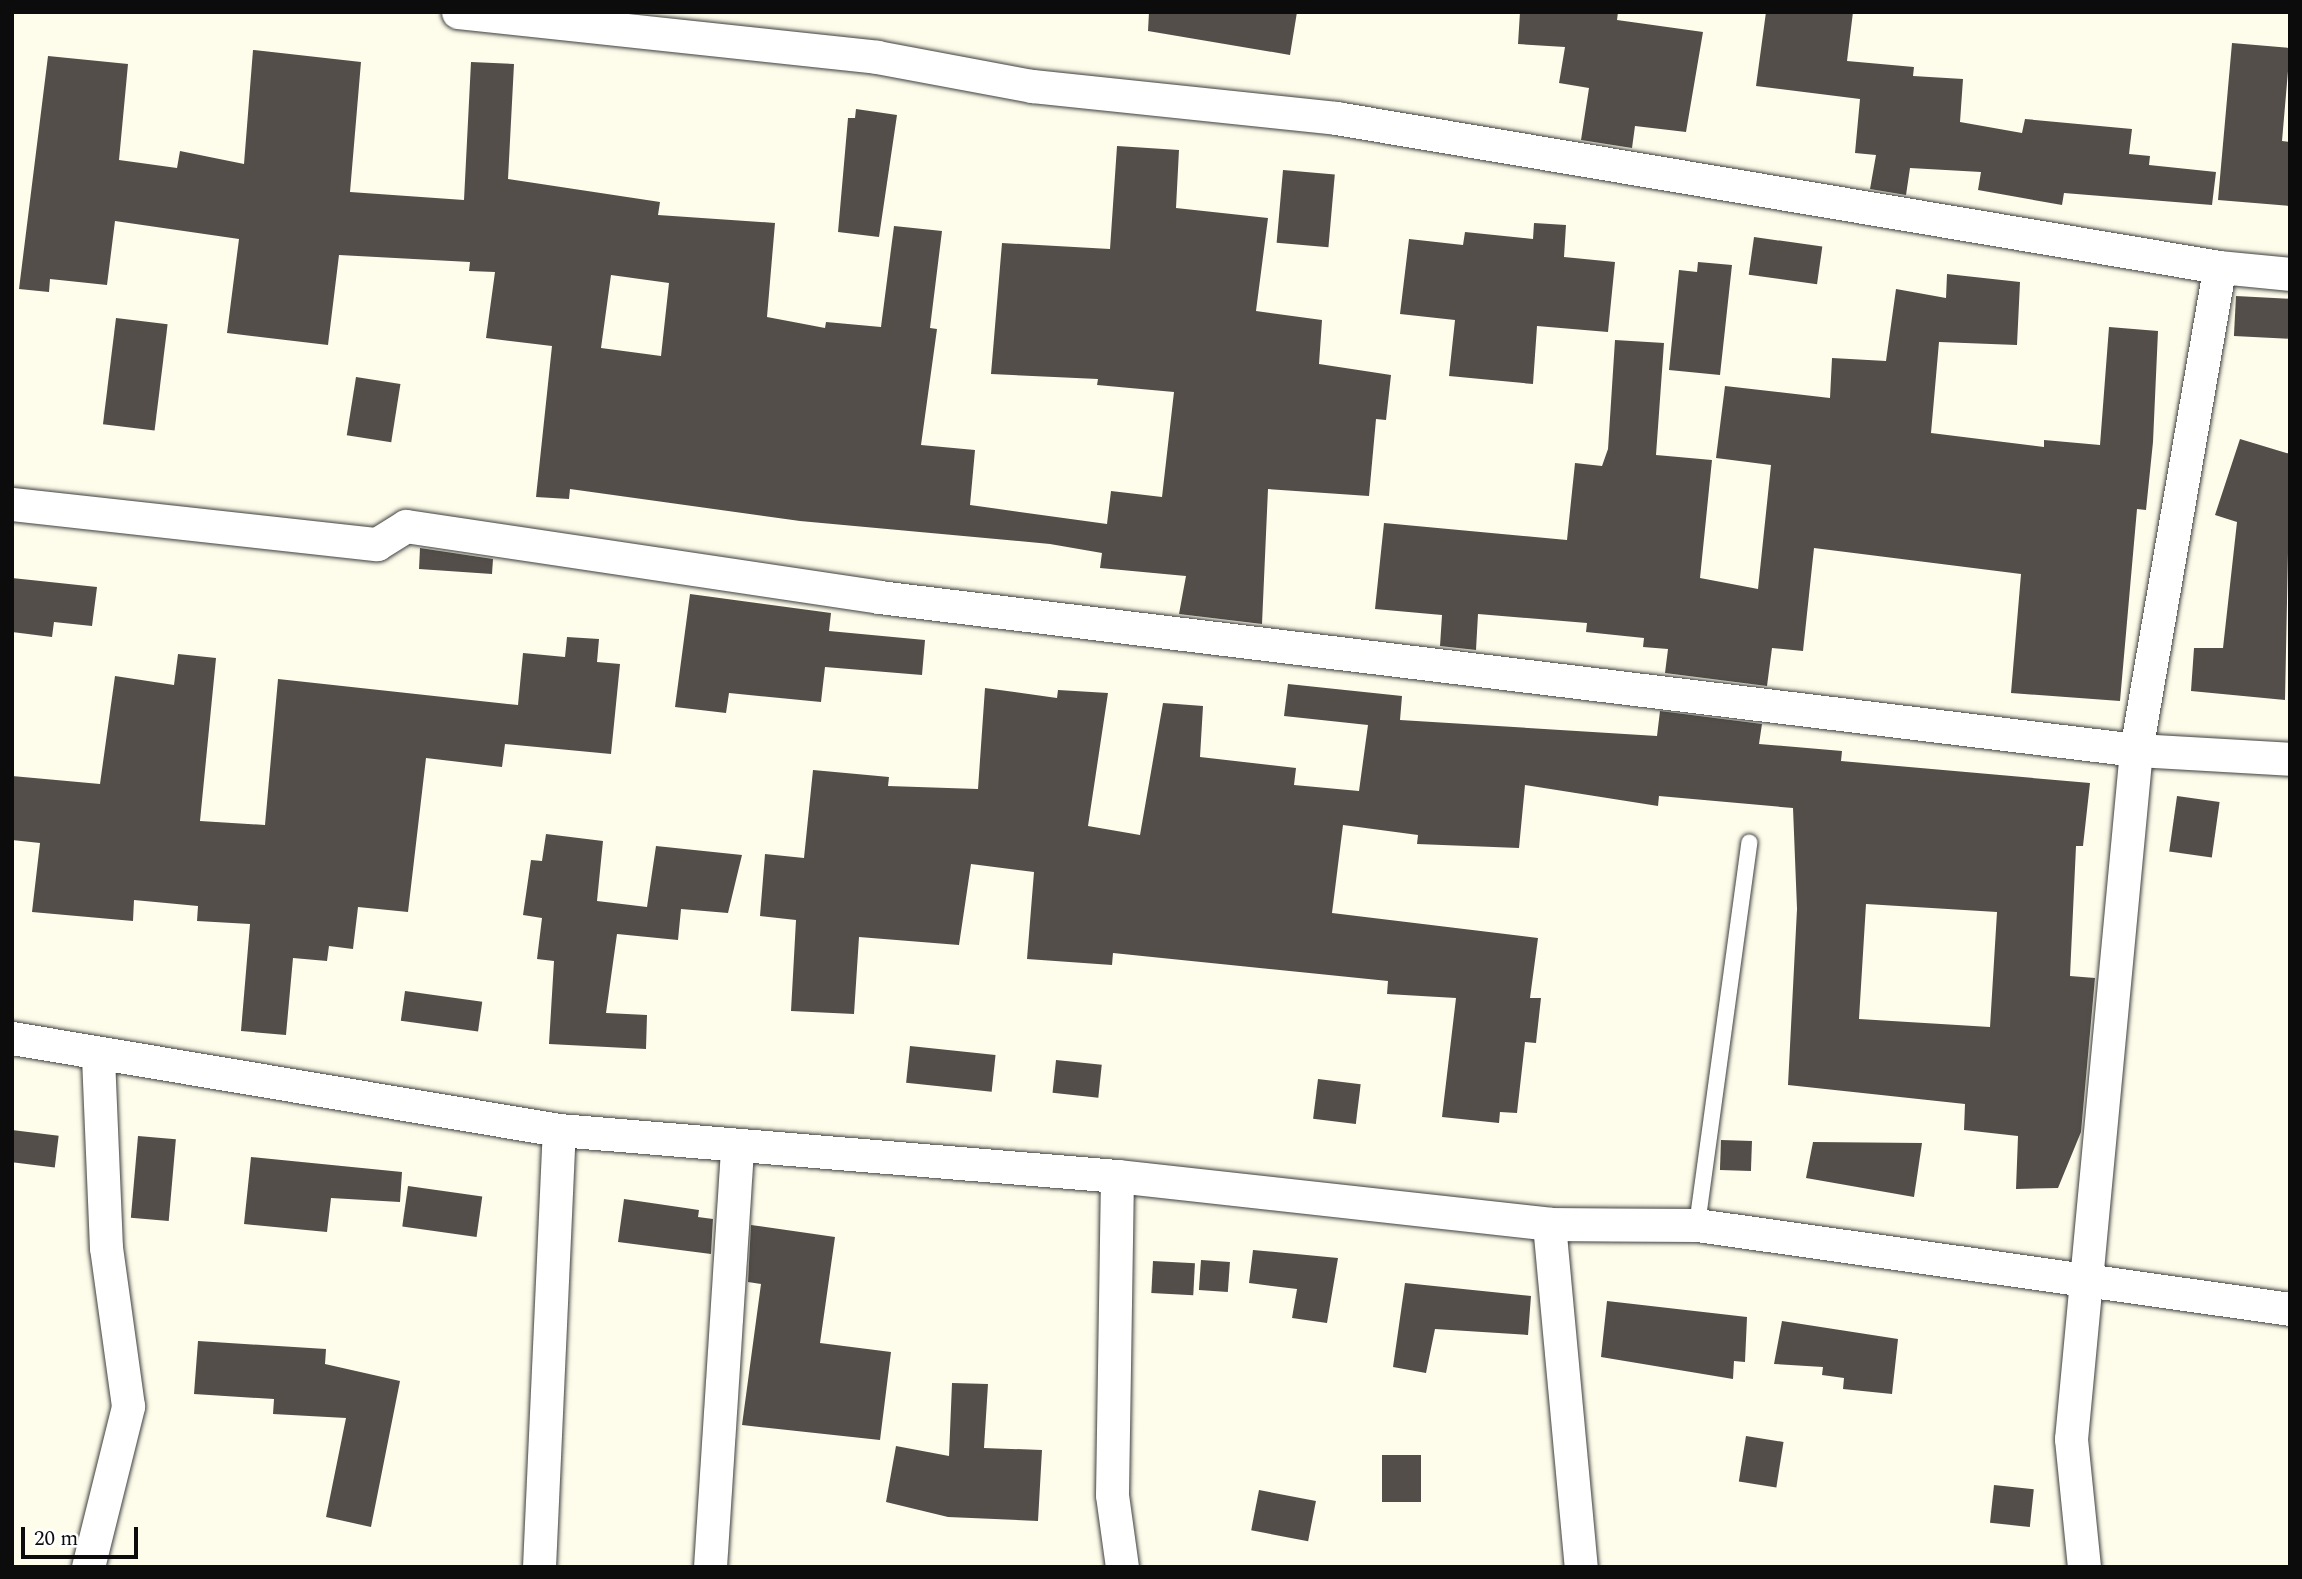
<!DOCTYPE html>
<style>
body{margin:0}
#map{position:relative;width:2302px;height:1579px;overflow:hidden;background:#fefdeb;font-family:Spectral,serif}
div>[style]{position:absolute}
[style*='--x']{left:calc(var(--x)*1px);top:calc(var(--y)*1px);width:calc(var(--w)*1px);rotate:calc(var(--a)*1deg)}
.building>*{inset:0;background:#534e49;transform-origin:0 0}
.roads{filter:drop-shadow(0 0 2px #3f3f3f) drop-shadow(0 0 2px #3f3f3f)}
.service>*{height:16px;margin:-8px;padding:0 8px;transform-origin:8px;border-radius:8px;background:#fff}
.minor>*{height:33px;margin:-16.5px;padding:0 16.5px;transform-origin:16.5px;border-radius:16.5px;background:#fff}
span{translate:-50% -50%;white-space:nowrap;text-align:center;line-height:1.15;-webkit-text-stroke:7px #fff;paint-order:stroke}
.frame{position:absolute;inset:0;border:14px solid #0c0c0c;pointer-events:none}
.scale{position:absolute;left:21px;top:1527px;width:117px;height:32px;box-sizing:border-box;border:4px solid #0c0c0c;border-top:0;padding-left:9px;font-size:21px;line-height:24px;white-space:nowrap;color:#0c0c0c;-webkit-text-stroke:5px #fff;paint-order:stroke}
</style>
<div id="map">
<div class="building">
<div style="clip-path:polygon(1149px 12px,1297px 12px,1290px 55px,1148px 31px)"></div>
<div style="clip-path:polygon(1520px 12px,1618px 12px,1617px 20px,1703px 32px,1686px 132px,1635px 126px,1632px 148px,1581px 140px,1589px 88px,1559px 83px,1565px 47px,1518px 44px)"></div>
<div style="clip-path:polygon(1766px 12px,1853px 12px,1847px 61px,1914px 67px,1913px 76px,1963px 79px,1960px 122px,2022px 133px,2025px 119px,2132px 129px,2129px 154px,2150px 156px,2149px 165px,2216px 172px,2212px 205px,2064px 193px,2062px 205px,1978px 190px,1981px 172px,1910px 168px,1906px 195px,1870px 189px,1876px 155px,1855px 153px,1860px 99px,1756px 86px)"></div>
<div style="clip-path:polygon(2232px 43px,2290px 48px,2282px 141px,2290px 142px,2290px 206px,2218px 200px)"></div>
<div style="clip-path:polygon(evenodd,253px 50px,361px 62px,350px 192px,464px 200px,471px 62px,514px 64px,508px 179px,660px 202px,658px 215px,775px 223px,767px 317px,825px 328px,826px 322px,881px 327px,894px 226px,942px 231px,930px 328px,937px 329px,921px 445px,975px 450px,970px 505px,1107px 524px,1111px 491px,1162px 497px,1174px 392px,1097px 385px,1098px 379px,991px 374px,1002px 243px,1110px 249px,1117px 146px,1179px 150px,1176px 208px,1268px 218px,1256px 311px,1322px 320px,1319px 364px,1391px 375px,1386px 420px,1376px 419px,1369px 496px,1268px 489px,1262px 624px,1179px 614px,1186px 576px,1100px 568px,1102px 553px,1050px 544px,800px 521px,570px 489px,569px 499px,536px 497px,552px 346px,486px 338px,495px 272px,469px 271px,470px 262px,339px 255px,328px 345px,227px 333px,239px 239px,115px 221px,107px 285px,50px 279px,49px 292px,19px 289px,48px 56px,128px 64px,119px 160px,177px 168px,180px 151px,244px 164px,253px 50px,611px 275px,669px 283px,661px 356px,601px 348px,611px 275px)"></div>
<div style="clip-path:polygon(856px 109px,897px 115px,879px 237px,838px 232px,848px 118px,855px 118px)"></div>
<div style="left:1283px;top:170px;width:52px;height:73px;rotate:5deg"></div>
<div style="clip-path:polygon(1534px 223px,1566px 225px,1564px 257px,1615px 262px,1608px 332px,1537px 326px,1533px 384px,1449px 376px,1455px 320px,1400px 314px,1409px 239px,1463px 245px,1465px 232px,1533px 239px)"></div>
<div style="left:1754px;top:237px;width:69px;height:38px;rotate:8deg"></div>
<div style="clip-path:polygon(1698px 262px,1732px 265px,1720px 375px,1669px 370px,1679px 270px,1697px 272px)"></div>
<div style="clip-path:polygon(1947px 274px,2020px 282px,2017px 345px,1939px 342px,1931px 433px,2044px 447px,2044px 440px,2100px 445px,2109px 327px,2158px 331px,2153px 442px,2146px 510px,2137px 509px,2120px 701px,2011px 693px,2021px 574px,1814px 548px,1803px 651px,1772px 648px,1767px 686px,1665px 673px,1668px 649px,1643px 647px,1644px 638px,1586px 632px,1587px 623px,1478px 614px,1476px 650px,1440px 646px,1442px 615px,1375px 609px,1384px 523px,1567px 540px,1575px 463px,1602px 466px,1608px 449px,1615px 340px,1664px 343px,1656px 455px,1712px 460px,1700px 578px,1758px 589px,1771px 465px,1716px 458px,1725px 386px,1830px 398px,1832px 358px,1886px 361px,1896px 289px,1946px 298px)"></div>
<div style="left:2236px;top:296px;width:54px;height:40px;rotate:3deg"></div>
<div style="left:116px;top:318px;width:52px;height:107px;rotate:7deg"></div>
<div style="left:356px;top:377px;width:45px;height:59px;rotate:9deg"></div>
<div style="clip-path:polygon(2240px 439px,2290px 454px,2285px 700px,2191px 691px,2194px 648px,2223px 648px,2237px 522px,2215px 515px)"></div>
<div style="clip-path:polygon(420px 548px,493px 559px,492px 574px,419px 569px)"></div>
<div style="clip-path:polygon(12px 578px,97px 587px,92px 626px,54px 622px,52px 637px,12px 632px)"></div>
<div style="clip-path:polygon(690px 594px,831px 613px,829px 631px,925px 640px,922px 675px,825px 667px,821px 702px,729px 693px,726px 713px,675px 707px)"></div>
<div style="clip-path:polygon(567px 637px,599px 639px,597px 662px,620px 664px,611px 754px,505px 744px,502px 767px,426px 758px,408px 912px,358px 907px,353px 949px,329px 946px,327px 961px,293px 958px,286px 1035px,241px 1031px,250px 924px,197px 921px,198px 906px,134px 900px,133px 921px,32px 912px,40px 843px,12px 840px,12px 776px,100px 784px,115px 676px,174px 685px,178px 654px,216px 658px,200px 821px,265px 825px,278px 679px,518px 705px,523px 653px,565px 657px)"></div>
<div style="clip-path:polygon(evenodd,1288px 684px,1402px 696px,1400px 720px,1657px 736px,1660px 711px,1762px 724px,1759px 744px,1842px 751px,1841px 761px,2090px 783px,2083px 846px,2076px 846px,2070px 976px,2095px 978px,2081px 1132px,2058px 1188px,2016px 1189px,2018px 1136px,1964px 1130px,1965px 1104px,1788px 1085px,1797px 909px,1793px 808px,1659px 796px,1658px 806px,1525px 785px,1519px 848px,1417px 844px,1418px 835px,1343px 825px,1332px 913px,1538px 938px,1530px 998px,1541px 998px,1536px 1043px,1525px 1042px,1517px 1113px,1500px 1112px,1499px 1123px,1442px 1117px,1456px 998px,1387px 994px,1388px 981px,1113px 953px,1112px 965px,1027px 959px,1034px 872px,971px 864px,959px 945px,859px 937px,854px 1014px,791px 1011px,796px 920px,760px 916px,765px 854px,804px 858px,813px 770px,889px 777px,888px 786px,978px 789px,985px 688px,1057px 698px,1058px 690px,1108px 693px,1088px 826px,1140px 835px,1163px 703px,1203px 706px,1200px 757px,1296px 768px,1294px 785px,1359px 791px,1368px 725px,1284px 716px,1288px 684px,1866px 904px,1997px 912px,1990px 1027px,1859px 1019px,1866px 904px)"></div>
<div style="left:2177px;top:796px;width:43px;height:56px;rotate:8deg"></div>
<div style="clip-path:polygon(546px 834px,603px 841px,597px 901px,647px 907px,656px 846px,742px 855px,728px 913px,681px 909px,678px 940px,617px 934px,606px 1013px,647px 1015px,646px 1049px,549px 1044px,554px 961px,537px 959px,542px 918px,523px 915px,531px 860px,542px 861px)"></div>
<div style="left:405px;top:991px;width:78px;height:30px;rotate:8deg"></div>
<div style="left:910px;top:1046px;width:86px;height:37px;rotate:6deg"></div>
<div style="left:1056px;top:1060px;width:46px;height:33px;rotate:6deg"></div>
<div style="left:1318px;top:1079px;width:43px;height:40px;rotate:7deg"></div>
<div style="left:12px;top:1130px;width:47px;height:32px;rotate:7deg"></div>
<div style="left:138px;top:1136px;width:38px;height:82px;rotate:5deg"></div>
<div style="left:1721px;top:1140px;width:31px;height:30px;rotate:2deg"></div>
<div style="clip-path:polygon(1813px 1142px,1922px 1143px,1914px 1197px,1806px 1178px)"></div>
<div style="clip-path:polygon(251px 1157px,402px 1172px,400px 1202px,331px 1198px,327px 1232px,244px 1224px)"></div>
<div style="left:408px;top:1186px;width:75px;height:41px;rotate:8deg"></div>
<div style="clip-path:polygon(624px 1199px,699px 1210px,698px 1217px,713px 1219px,711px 1254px,618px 1242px)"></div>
<div style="clip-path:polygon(751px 1225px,835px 1237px,820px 1343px,891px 1352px,880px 1440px,742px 1425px,761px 1284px,748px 1282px)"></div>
<div style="clip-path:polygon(1253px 1250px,1338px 1258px,1327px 1323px,1292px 1318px,1297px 1289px,1249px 1283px)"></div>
<div style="left:1201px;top:1260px;width:29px;height:30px;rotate:4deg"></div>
<div style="left:1153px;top:1261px;width:42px;height:32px;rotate:3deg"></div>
<div style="clip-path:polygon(1405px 1283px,1531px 1296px,1528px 1335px,1435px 1329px,1426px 1373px,1393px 1367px)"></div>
<div style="clip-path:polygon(1607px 1301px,1747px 1317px,1745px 1362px,1734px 1361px,1733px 1379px,1601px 1357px)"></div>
<div style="clip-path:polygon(1782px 1321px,1898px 1339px,1892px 1394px,1843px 1389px,1844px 1378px,1822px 1375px,1823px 1367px,1774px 1364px)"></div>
<div style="clip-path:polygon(198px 1341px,326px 1349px,325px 1364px,400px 1381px,371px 1527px,326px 1517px,346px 1418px,273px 1414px,274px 1399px,194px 1394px)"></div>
<div style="clip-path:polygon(952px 1383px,988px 1384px,984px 1448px,1042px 1450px,1038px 1521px,948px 1517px,886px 1502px,896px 1446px,949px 1456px)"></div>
<div style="left:1746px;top:1436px;width:38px;height:46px;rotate:9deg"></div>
<div style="left:1382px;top:1455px;width:39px;height:47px"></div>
<div style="left:1994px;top:1485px;width:40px;height:38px;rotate:6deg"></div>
<div style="left:1259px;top:1490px;width:58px;height:41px;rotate:11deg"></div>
</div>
<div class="roads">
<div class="service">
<div style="--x:1697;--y:1225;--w:386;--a:-82.2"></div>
</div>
<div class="minor">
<div style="--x:458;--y:12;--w:421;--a:6.1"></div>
<div style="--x:877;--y:57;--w:158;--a:10.6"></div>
<div style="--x:1032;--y:86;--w:306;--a:6"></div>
<div style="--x:1336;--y:118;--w:895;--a:9.58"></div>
<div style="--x:2219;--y:267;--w:71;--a:5.6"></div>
<div style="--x:12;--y:504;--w:367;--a:6.3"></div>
<div style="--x:377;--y:544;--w:34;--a:-32"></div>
<div style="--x:406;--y:526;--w:478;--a:8.5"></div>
<div style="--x:879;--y:597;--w:1266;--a:6.94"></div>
<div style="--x:2136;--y:750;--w:154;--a:3.3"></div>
<div style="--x:12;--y:1038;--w:555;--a:9.55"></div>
<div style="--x:559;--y:1130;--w:560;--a:4.71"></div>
<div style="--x:1117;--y:1176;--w:435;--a:6.3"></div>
<div style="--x:1549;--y:1224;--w:148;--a:0.4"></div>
<div style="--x:1697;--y:1225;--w:599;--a:8.06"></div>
<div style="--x:1117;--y:1176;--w:319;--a:90.9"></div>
<div style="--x:1112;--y:1495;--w:73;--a:82.1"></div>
<div style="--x:1549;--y:1224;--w:344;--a:84.7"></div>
<div style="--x:88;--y:1567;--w:166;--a:-76"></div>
<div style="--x:128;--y:1406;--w:160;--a:-97.9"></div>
<div style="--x:106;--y:1248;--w:194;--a:-92.4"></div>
<div style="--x:539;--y:1567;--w:437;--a:-87.4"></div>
<div style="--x:710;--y:1567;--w:421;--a:-86.3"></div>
<div style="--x:2084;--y:1567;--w:129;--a:-95.8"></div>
<div style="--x:2071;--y:1439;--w:692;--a:-84.61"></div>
<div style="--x:2136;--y:750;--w:490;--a:-80.2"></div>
</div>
</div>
<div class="frame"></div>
<div class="scale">20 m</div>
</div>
